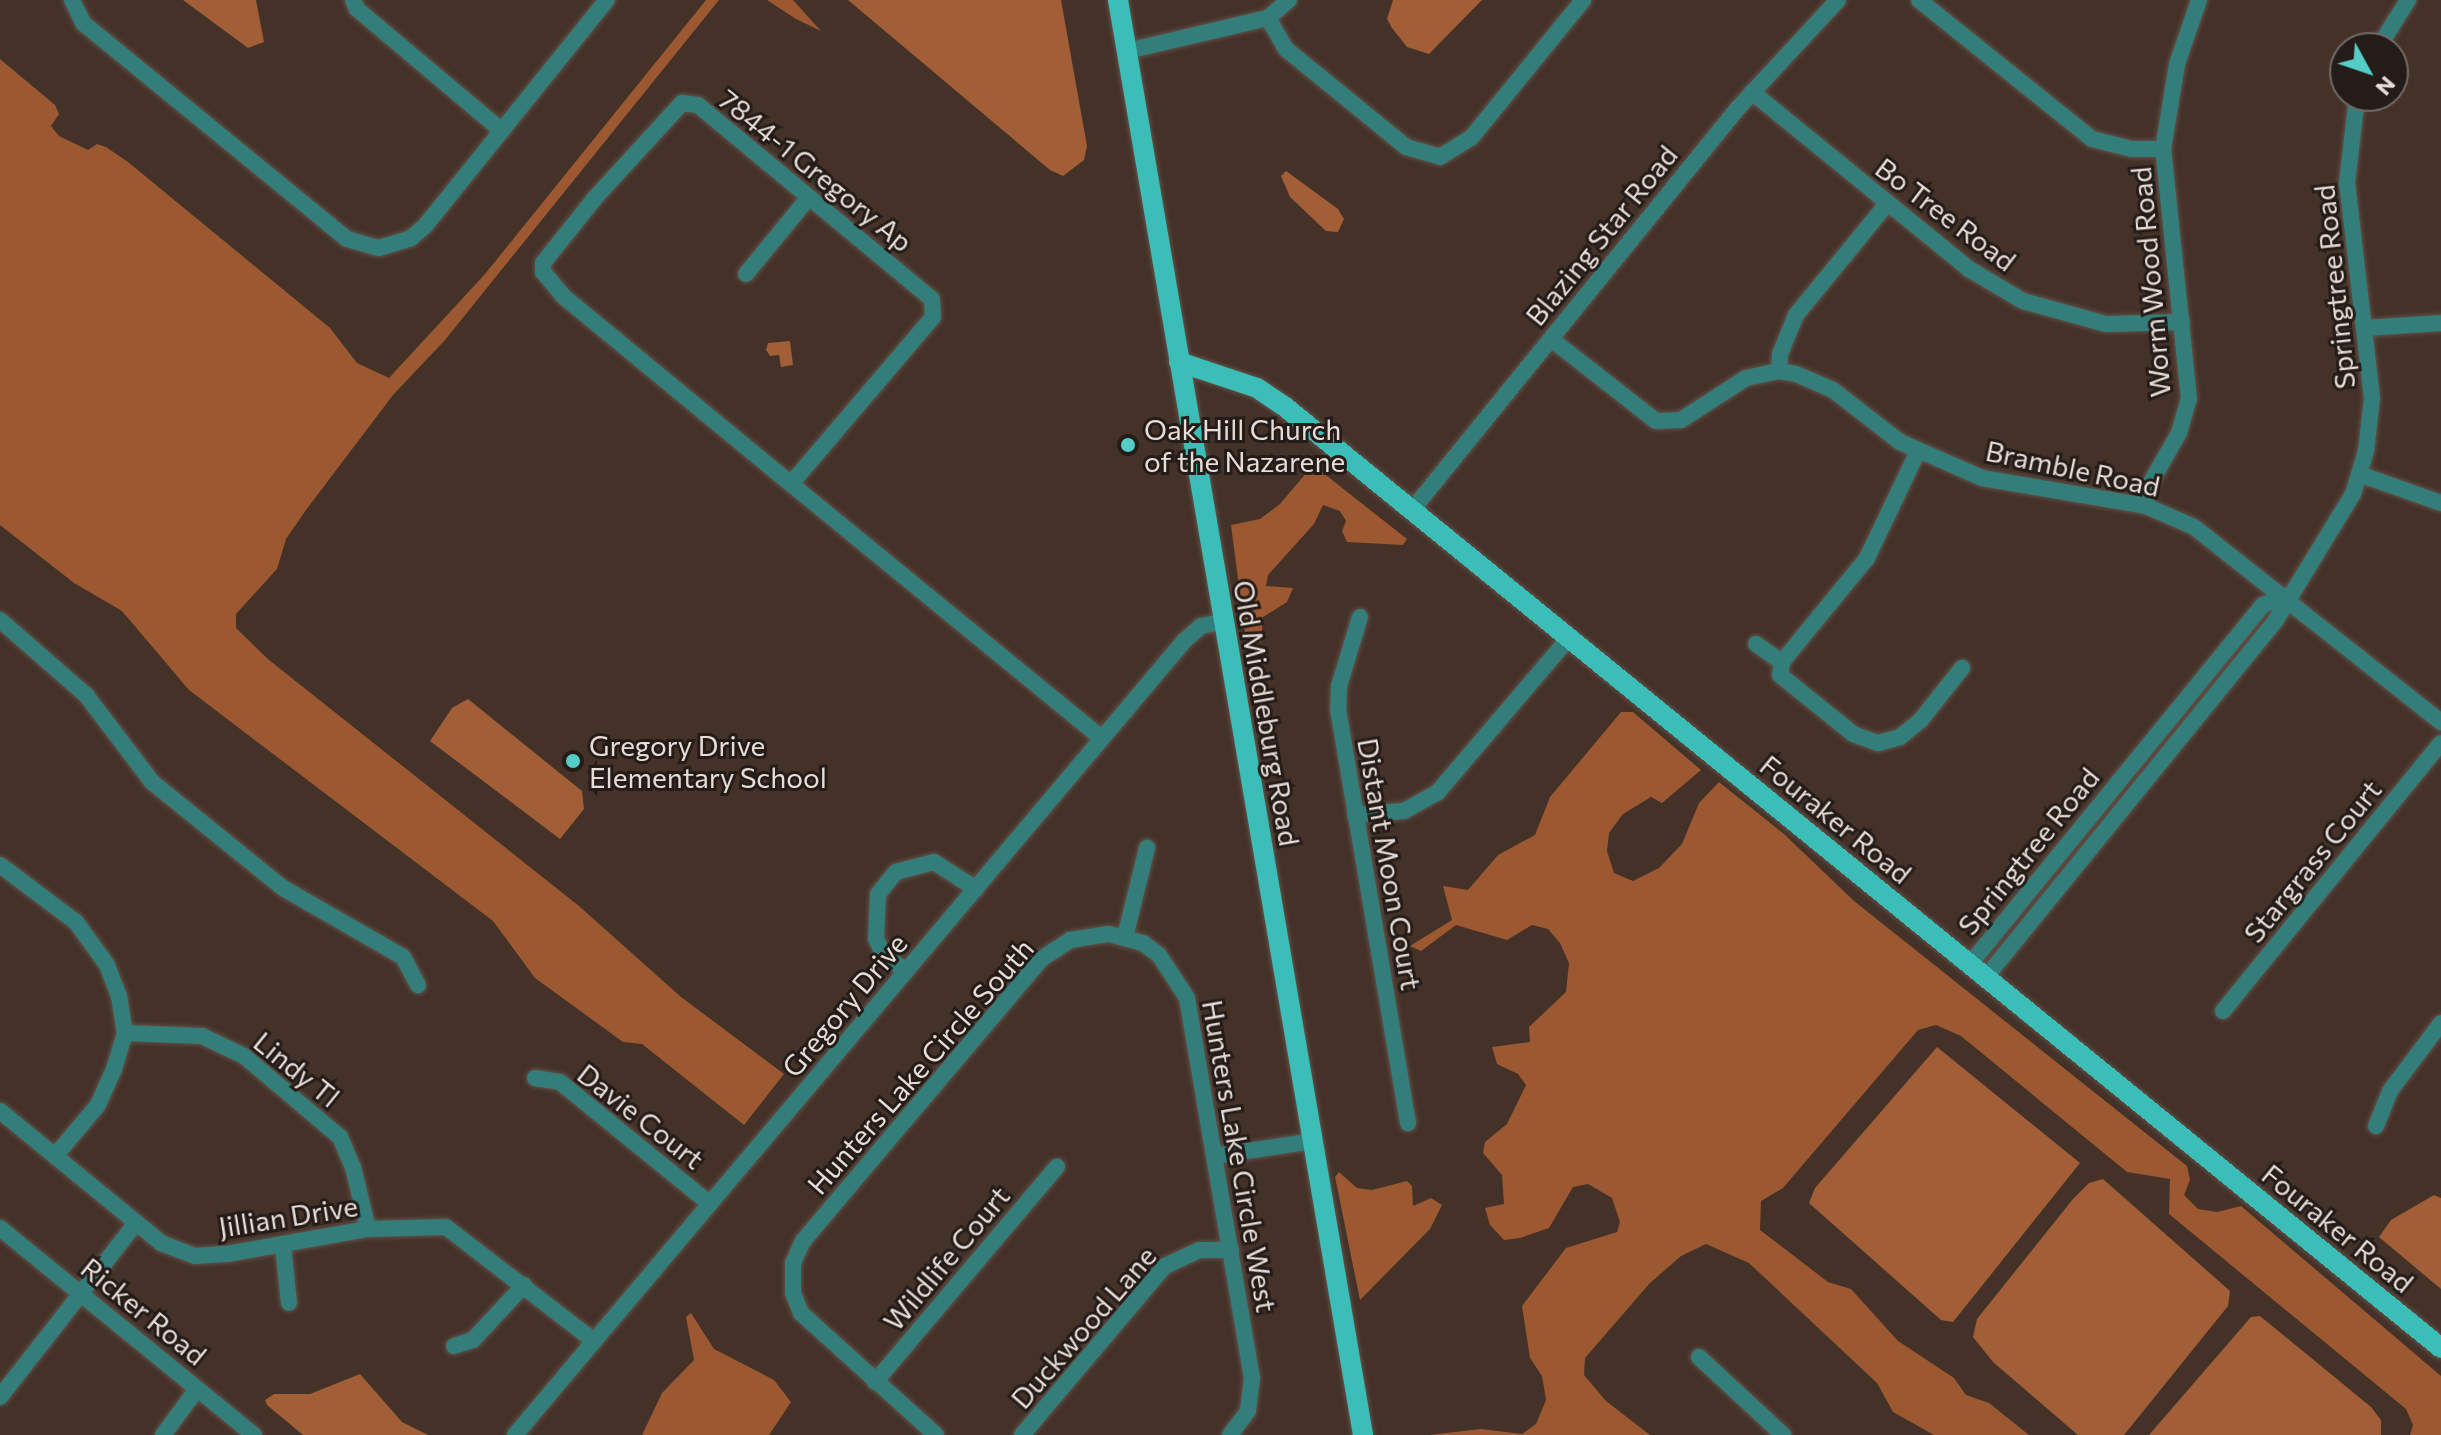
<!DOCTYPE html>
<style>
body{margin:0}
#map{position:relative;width:2441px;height:1435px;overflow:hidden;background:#443229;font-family:Commissioner,sans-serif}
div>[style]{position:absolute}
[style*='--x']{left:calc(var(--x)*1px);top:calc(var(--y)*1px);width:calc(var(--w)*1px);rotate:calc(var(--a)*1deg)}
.forest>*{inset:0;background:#9b5831}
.water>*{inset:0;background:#a15e37}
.roads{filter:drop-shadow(0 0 2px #615148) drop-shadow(0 0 2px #615148)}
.minor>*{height:16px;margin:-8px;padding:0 8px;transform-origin:8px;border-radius:8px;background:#337e7a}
.major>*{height:20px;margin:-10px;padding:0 10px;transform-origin:10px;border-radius:10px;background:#3cbeb8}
.dots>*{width:22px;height:22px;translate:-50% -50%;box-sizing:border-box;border:4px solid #241c18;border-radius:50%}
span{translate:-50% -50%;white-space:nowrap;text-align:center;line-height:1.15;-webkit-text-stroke:6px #241c18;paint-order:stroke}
.street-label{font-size:28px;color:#e7dcd6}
.poi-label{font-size:28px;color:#e7dcd6}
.left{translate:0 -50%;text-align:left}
.north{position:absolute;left:2329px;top:32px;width:80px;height:80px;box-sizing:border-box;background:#241c18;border:2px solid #726964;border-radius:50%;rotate:130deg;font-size:22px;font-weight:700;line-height:32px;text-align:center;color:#e7dcd6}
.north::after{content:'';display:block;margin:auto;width:28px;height:36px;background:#54cdc7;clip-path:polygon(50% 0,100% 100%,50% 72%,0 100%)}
</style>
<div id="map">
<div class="forest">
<div style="clip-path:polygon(706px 0,719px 0,445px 340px,393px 395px,306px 510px,286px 539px,277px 569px,236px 614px,236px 628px,269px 660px,579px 906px,681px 997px,784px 1074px,744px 1125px,642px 1044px,623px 1042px,535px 978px,493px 921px,189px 690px,122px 611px,74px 583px,0 525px,0 59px,55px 105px,59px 114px,51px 126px,59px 136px,88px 150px,97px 144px,106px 147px,128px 162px,330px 328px,357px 363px,389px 378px,485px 274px)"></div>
<div style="clip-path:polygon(767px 0,793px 0,821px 31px,796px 19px)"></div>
<div style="clip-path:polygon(1313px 465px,1407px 539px,1403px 545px,1347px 542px,1342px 531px,1346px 521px,1340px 511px,1323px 505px,1314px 524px,1268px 575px,1266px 586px,1293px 588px,1287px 602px,1263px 617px,1261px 642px,1255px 644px,1245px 633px,1231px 525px,1260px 519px,1280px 504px)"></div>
<div style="clip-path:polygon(1621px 712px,1633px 712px,1701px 770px,1662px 803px,1651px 797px,1623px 814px,1609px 833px,1607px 851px,1614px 873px,1633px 881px,1659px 868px,1682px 844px,1699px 803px,1719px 782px,1784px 834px,1854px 901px,2187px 1166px,2190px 1180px,2184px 1195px,2198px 1209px,2217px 1212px,2241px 1206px,2441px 1376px,2441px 1435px,2410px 1435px,2413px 1425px,2406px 1409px,2169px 1214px,2170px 1179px,2127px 1172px,1961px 1036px,1936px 1025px,1918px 1030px,1783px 1188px,1761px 1201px,1760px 1230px,1828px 1282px,1851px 1289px,1898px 1341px,1954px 1378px,1966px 1395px,1989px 1403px,2029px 1435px,1934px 1435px,1893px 1412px,1877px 1383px,1749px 1263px,1706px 1244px,1681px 1256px,1650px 1283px,1585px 1358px,1584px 1375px,1606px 1401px,1650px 1435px,1429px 1435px,1481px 1429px,1522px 1434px,1536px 1424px,1546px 1400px,1542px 1376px,1530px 1358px,1522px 1306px,1566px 1248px,1617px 1232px,1620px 1222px,1612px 1198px,1588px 1184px,1573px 1187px,1549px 1228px,1520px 1238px,1504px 1240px,1490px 1225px,1485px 1208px,1504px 1204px,1502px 1175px,1483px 1153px,1485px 1142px,1507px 1124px,1526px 1085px,1518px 1074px,1497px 1064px,1492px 1047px,1530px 1042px,1529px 1027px,1566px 992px,1569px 963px,1560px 943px,1548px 929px,1532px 925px,1507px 940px,1456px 925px,1421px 951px,1410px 946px,1452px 920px,1443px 886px,1468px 890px,1498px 855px,1535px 835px,1550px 797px)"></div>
<div style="clip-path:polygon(1339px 1172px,1357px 1188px,1372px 1190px,1407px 1181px,1412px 1186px,1413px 1206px,1431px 1198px,1442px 1205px,1430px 1229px,1360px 1300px,1335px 1177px)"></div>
<div style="clip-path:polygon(691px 1313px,714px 1349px,774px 1380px,791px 1402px,769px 1435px,642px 1435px,662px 1393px,694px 1360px,686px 1317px)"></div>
</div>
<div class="water">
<div style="clip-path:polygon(183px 0,256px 0,264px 42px,248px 48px)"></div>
<div style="clip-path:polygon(848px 0,1061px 0,1087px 146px,1084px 160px,1063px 176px,1050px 170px)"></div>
<div style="clip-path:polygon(1393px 0,1482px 0,1429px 54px,1407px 47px,1392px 28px,1387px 19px)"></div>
<div style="clip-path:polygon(1286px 171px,1338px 209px,1344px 219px,1338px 232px,1326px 231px,1290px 197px,1281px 176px)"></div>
<div style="clip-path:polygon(790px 341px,793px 365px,781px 367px,779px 355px,770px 356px,766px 350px,768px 343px)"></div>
<div style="clip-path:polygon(468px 699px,582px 791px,584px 809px,560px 839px,430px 741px,452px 708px)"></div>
<div style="clip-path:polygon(1937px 1047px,2080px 1163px,1953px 1322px,1941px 1320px,1809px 1203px,1815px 1188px)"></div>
<div style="clip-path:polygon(2103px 1179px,2230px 1291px,2228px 1306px,2124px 1435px,2078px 1435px,1993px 1362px,1973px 1337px,1977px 1319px,2073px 1199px,2089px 1183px)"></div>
<div style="clip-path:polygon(2434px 1195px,2441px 1198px,2441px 1289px,2379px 1237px,2391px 1220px)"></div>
<div style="clip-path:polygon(2260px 1316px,2371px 1407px,2381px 1420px,2381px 1435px,2149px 1435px,2251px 1317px)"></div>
<div style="clip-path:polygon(360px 1374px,402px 1422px,428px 1435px,303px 1435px,267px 1405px,265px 1400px,274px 1394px,310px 1394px)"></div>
</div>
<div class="roads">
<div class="minor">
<div style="--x:72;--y:0;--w:25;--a:64"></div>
<div style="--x:83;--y:23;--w:341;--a:39.3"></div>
<div style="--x:347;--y:239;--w:33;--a:16"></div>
<div style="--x:379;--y:248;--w:34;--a:-17"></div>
<div style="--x:411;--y:238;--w:18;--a:-41"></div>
<div style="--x:425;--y:226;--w:290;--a:-51.2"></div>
<div style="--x:353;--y:0;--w:10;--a:66"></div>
<div style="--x:357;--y:9;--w:189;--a:40.1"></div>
<div style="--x:1919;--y:0;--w:222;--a:38.8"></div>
<div style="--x:2092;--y:139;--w:41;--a:14"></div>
<div style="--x:2132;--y:149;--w:31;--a:0"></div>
<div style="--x:1268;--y:18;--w:36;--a:60"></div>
<div style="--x:1286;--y:49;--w:155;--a:39.2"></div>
<div style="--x:1406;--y:147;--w:35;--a:16"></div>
<div style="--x:1440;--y:157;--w:36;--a:-32"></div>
<div style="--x:1471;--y:138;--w:178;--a:-50.9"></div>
<div style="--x:2378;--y:48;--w:57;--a:-58"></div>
<div style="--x:1127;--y:51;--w:145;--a:-13.2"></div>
<div style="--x:1268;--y:18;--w:28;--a:-41"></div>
<div style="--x:1752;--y:92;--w:280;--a:39.2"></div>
<div style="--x:1969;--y:269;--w:63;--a:30.7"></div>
<div style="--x:2023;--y:301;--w:86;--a:15.5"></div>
<div style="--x:2106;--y:324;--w:76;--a:-1.5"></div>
<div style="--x:682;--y:103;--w:16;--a:7"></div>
<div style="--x:698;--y:105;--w:304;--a:39.7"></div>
<div style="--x:932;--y:299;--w:18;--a:87"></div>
<div style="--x:933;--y:317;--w:219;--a:130.4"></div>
<div style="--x:791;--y:484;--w:294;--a:-140.5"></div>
<div style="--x:564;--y:297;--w:33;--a:-130"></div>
<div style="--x:543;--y:272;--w:9;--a:-90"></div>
<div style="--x:543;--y:263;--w:82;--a:-51.4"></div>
<div style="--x:594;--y:199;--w:130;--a:-47.5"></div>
<div style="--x:746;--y:274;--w:99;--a:-50.7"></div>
<div style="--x:2366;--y:328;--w:75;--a:-3.8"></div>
<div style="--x:1551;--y:339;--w:133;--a:38"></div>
<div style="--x:1656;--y:421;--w:25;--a:-2"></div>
<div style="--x:1681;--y:420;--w:77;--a:-32.9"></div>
<div style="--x:1746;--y:378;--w:34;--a:-12"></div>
<div style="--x:1779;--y:371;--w:17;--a:10"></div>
<div style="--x:1796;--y:374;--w:40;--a:23.4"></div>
<div style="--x:1833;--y:390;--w:85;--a:37.8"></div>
<div style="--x:1900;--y:442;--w:90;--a:23.7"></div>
<div style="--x:1982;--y:478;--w:166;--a:9.7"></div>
<div style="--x:2146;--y:506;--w:52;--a:23.6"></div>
<div style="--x:2194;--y:527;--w:315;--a:38.3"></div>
<div style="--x:1779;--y:371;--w:17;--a:-87"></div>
<div style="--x:1780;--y:354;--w:42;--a:-67.7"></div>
<div style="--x:1796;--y:315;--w:144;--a:-50.7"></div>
<div style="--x:2359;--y:474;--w:87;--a:19.5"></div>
<div style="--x:791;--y:484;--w:401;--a:39.3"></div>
<div style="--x:2146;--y:506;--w:17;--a:-87"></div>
<div style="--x:2147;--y:489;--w:64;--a:-60.3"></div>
<div style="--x:2179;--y:433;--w:35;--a:-74"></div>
<div style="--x:2189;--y:399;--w:251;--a:-95.9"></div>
<div style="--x:2163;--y:149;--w:86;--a:-80.6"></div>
<div style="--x:2177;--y:64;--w:68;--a:-71"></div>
<div style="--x:1412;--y:510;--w:518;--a:-50.96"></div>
<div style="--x:1738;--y:108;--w:147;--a:-47.2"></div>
<div style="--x:1360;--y:617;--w:72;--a:106.9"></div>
<div style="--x:1339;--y:686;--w:23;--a:92"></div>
<div style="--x:1338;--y:709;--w:420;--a:80.4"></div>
<div style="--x:0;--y:620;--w:114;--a:41.1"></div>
<div style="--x:86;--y:695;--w:109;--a:52.8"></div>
<div style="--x:152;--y:782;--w:169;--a:39"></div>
<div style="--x:283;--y:888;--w:138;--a:29.9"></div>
<div style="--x:403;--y:957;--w:32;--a:62"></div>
<div style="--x:1756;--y:644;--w:32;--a:35"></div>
<div style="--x:1782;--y:662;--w:134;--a:-50.7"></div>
<div style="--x:1867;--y:558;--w:119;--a:-64.5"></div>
<div style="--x:1782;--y:662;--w:13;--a:99"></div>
<div style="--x:1780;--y:675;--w:94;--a:38.9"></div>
<div style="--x:1853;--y:734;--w:27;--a:20"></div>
<div style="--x:1878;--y:743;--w:23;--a:-15"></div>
<div style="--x:1900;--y:737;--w:26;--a:-39"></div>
<div style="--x:1920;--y:721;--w:68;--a:-51.6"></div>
<div style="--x:1355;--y:815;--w:49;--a:-4.7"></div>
<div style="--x:1404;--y:811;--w:38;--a:-29"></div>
<div style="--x:1437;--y:793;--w:204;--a:-49.6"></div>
<div style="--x:0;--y:865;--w:95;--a:36.9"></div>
<div style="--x:76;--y:922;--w:53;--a:54.2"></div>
<div style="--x:107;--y:965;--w:33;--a:69"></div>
<div style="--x:119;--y:996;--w:37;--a:81"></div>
<div style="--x:125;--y:1033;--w:38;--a:107"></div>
<div style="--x:114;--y:1069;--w:39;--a:114"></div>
<div style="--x:98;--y:1105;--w:67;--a:130.1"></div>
<div style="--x:1125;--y:937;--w:92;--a:-76.1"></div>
<div style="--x:1970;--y:964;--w:463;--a:-50.8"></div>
<div style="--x:2263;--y:605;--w:26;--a:-21"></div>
<div style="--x:906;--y:971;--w:29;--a:-144"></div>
<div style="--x:883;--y:954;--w:17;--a:-114"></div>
<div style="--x:876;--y:938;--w:44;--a:-87.4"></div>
<div style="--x:878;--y:894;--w:28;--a:-51"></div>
<div style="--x:896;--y:872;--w:39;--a:-15"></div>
<div style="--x:934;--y:862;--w:50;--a:32.7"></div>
<div style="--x:1986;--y:977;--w:460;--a:-50.9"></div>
<div style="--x:2276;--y:620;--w:148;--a:-58.6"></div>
<div style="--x:2353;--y:494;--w:45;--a:-73.2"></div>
<div style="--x:2366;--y:451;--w:53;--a:-83.5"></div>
<div style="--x:2372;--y:398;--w:216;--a:-96.6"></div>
<div style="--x:2347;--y:183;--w:88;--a:-83.4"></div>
<div style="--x:2223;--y:1011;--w:345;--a:-50.9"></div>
<div style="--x:125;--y:1033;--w:77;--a:2.2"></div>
<div style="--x:202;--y:1036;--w:47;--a:25.5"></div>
<div style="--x:244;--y:1056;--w:126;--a:40.2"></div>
<div style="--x:340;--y:1137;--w:33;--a:67"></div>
<div style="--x:353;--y:1167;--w:64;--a:76.4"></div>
<div style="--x:535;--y:1078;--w:25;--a:9"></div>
<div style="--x:560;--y:1082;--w:193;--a:39.1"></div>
<div style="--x:0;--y:1111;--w:208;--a:39.3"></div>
<div style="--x:161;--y:1243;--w:36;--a:21"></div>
<div style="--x:195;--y:1256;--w:32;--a:-4"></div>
<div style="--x:227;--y:1254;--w:143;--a:-10.1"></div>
<div style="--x:368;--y:1229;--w:78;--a:-1.5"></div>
<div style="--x:446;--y:1227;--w:187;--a:37.6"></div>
<div style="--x:2376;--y:1126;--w:38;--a:-68"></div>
<div style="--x:2390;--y:1091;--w:85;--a:-53.1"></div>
<div style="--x:1215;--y:1156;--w:99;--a:-8.7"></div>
<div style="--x:0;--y:1228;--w:328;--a:39.2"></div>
<div style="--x:283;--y:1246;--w:57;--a:84"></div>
<div style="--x:454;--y:1346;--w:20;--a:-18"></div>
<div style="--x:473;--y:1340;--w:75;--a:-47.2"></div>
<div style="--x:1699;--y:1357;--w:115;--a:42.9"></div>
<div style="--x:875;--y:1382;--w:282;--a:-49.8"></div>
<div style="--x:0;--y:1397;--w:219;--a:-52"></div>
<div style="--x:163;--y:1435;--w:57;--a:-53.5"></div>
<div style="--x:515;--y:1435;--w:1038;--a:-49.88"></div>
<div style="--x:1184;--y:641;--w:23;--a:-41"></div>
<div style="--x:1201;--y:626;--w:21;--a:-11"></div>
<div style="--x:936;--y:1435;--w:182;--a:-137.9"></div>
<div style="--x:801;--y:1313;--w:22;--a:-112"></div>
<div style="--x:793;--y:1293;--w:30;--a:-90"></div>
<div style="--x:793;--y:1263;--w:24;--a:-66"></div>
<div style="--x:803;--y:1241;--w:369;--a:-49.8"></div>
<div style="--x:1041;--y:959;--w:35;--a:-33"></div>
<div style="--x:1070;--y:940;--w:39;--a:-9"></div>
<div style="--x:1109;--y:934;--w:35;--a:15"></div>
<div style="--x:1143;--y:943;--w:20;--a:37"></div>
<div style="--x:1159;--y:955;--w:51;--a:56.9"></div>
<div style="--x:1187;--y:998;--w:386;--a:80.3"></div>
<div style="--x:1252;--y:1378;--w:33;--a:97"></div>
<div style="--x:1248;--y:1411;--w:30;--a:127"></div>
<div style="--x:1022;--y:1435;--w:221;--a:-49.8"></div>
<div style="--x:1165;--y:1266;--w:38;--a:-25"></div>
<div style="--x:1199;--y:1250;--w:32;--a:0"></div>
</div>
<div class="major">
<div style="--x:1118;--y:0;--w:1456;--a:80.31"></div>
<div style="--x:1179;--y:362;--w:82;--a:18.4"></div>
<div style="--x:1257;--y:388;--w:32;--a:34"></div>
<div style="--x:1284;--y:406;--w:1492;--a:39.15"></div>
</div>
</div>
<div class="dots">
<div style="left:1128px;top:445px;background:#54cdc7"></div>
<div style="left:573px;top:761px;background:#54cdc7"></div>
</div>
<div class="street-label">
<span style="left:816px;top:170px;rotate:39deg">7844-1 Gregory Ap</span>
<span style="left:1946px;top:214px;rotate:37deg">Bo Tree Road</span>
<span style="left:1601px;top:235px;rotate:-51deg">Blazing Star Road</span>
<span style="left:2150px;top:282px;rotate:-95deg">Worm Wood Road</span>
<span style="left:2334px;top:287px;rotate:-96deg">Springtree Road</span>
<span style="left:2073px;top:468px;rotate:12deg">Bramble Road</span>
<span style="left:1267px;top:713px;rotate:80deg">Old Middleburg Road</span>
<span style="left:1836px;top:819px;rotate:39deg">Fouraker Road</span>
<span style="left:2028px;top:851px;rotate:-51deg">Springtree Road</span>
<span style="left:2312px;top:861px;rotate:-51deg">Stargrass Court</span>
<span style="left:1390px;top:864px;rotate:80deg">Distant Moon Court</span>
<span style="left:844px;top:1005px;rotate:-50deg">Gregory Drive</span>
<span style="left:920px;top:1066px;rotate:-49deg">Hunters Lake Circle South</span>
<span style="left:297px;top:1069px;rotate:39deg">Lindy Tl</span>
<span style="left:641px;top:1116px;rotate:38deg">Davie Court</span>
<span style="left:1240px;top:1156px;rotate:80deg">Hunters Lake Circle West</span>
<span style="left:288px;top:1216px;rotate:-9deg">Jillian Drive</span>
<span style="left:2338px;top:1228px;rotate:39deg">Fouraker Road</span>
<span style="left:946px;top:1258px;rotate:-50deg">Wildlife Court</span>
<span style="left:144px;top:1311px;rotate:39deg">Ricker Road</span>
<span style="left:1083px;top:1327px;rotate:-49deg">Duckwood Lane</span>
</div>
<div class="poi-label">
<span class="left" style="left:1144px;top:445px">Oak Hill Church<br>of the Nazarene</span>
<span class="left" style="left:589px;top:761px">Gregory Drive<br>Elementary School</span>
</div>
<div class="north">N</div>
</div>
